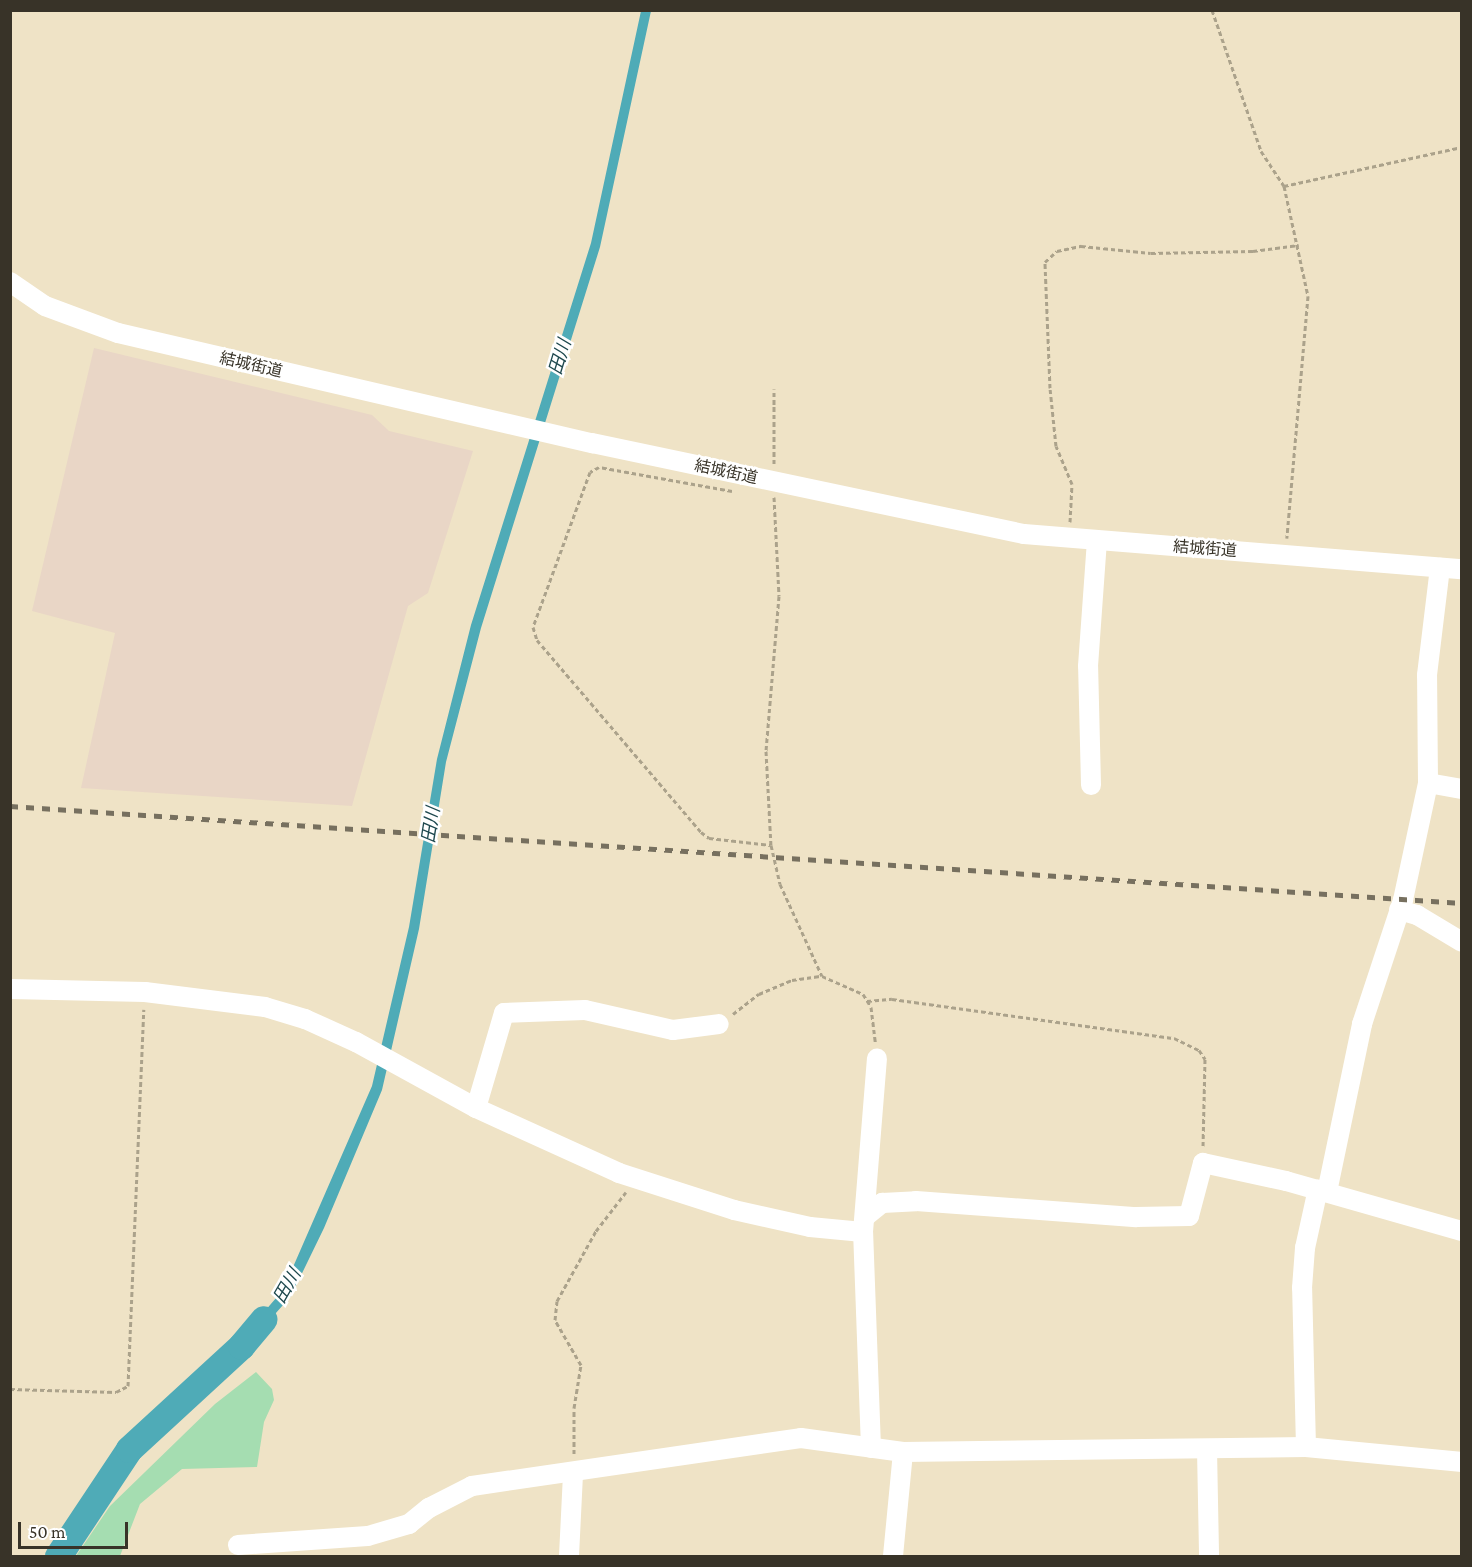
<!DOCTYPE html>
<meta charset="utf-8">
<style>
body{margin:0}
#map{position:relative;width:1472px;height:1567px;overflow:hidden;background:#efe3c6;font-family:"Crimson Pro","Noto Sans JP",serif}
div>[style]{position:absolute}
[style*='--x']{left:calc(var(--x)*1px);top:calc(var(--y)*1px);width:calc(var(--w)*1px);rotate:calc(var(--a)*1deg)}
.industrial>*{inset:0;background:#e9d6c6}
.green>*{inset:0;background:#a5ddb1}
.water>*{inset:0;background:#4fabb7}
.river>*{height:27px;margin:-13.5px;padding:0 13.5px;transform-origin:13.5px;border-radius:13.5px;background:#4fabb7}
.path>*{height:3px;margin-top:-1.5px;transform-origin:0;background:repeating-linear-gradient(90deg,#aba28b 0 4.5px,transparent 0 7.5px)}
.minor>*{height:20px;margin:-10px;padding:0 10px;transform-origin:10px;border-radius:10px;background:#fff}
.rail>*{height:4.5px;margin-top:-2.25px;transform-origin:0;background:repeating-linear-gradient(90deg,#77705f 0 8px,transparent 0 16px)}
span{translate:-50% -50%;white-space:nowrap;text-align:center;line-height:1.15;-webkit-text-stroke:5px #fff;paint-order:stroke}
.street-label{font-size:16px;color:#383328}
.water-label{font-size:18px;color:#1e484e;font-style:italic}
.frame{position:absolute;inset:0;border:12px solid #383328;pointer-events:none}
.scale{position:absolute;left:18px;top:1522px;width:110px;height:27px;box-sizing:border-box;border:3px solid #383328;border-top:0;padding-left:8px;font-size:18px;line-height:21px;white-space:nowrap;color:#383328;-webkit-text-stroke:4px #fff;paint-order:stroke}
</style>
<div id="map">
<div class="industrial">
<div style="clip-path:polygon(94px 348px,372px 415px,389px 431px,473px 451px,428px 593px,408px 606px,352px 806px,81px 788px,115px 633px,32px 611px)"></div>
</div>
<div class="green">
<div style="clip-path:polygon(256px 1372px,272px 1389px,274px 1400px,264px 1422px,257px 1467px,182px 1469px,140px 1504px,120px 1556px,76px 1556px,110px 1506px,215px 1404px)"></div>
</div>
<div class="water">
<div style="clip-path:polygon(641px 11px,651px 11px,600px 247px,481px 628px,446px 762px,419px 929px,382px 1090px,324px 1228px,291px 1296px,243px 1350px,237px 1343px,283px 1290px,372px 1086px,409px 927px,437px 759px,471px 625px,591px 243px)"></div>
</div>
<div class="river">
<div style="--x:58;--y:1556;--w:128;--a:-56.4"></div>
<div style="--x:129;--y:1449;--w:152;--a:-42.6"></div>
<div style="--x:241;--y:1346;--w:35;--a:-50"></div>
</div>
<div class="path">
<div style="--x:1212;--y:10;--w:149;--a:70.8"></div>
<div style="--x:1261;--y:151;--w:42;--a:56.7"></div>
<div style="--x:1284;--y:186;--w:113;--a:77.7"></div>
<div style="--x:1308;--y:296;--w:243;--a:95"></div>
<div style="--x:1284;--y:186;--w:182;--a:-12.4"></div>
<div style="--x:774;--y:464;--w:75;--a:-90"></div>
<div style="--x:732;--y:491;--w:135;--a:-169.8"></div>
<div style="--x:599;--y:467;--w:10;--a:151"></div>
<div style="--x:590;--y:472;--w:165;--a:110.2"></div>
<div style="--x:533;--y:627;--w:14;--a:73"></div>
<div style="--x:537;--y:640;--w:253;--a:49.5"></div>
<div style="--x:701;--y:832;--w:10;--a:37"></div>
<div style="--x:709;--y:838;--w:62;--a:6.4"></div>
<div style="--x:774;--y:497;--w:99;--a:87.1"></div>
<div style="--x:779;--y:596;--w:156;--a:94.8"></div>
<div style="--x:766;--y:751;--w:94;--a:87"></div>
<div style="--x:771;--y:845;--w:40;--a:77"></div>
<div style="--x:780;--y:884;--w:101;--a:65.5"></div>
<div style="--x:1070;--y:522;--w:38;--a:-87"></div>
<div style="--x:1072;--y:484;--w:41;--a:-112.8"></div>
<div style="--x:1056;--y:446;--w:58;--a:-95.9"></div>
<div style="--x:1050;--y:388;--w:126;--a:-92.3"></div>
<div style="--x:1045;--y:262;--w:16;--a:-43"></div>
<div style="--x:1057;--y:251;--w:25;--a:-12"></div>
<div style="--x:1081;--y:246;--w:70;--a:5.7"></div>
<div style="--x:1151;--y:253;--w:102;--a:-1.1"></div>
<div style="--x:1253;--y:251;--w:46;--a:-7.4"></div>
<div style="--x:867;--y:1001;--w:25;--a:-5"></div>
<div style="--x:892;--y:999;--w:285;--a:7.9"></div>
<div style="--x:1174;--y:1038;--w:28;--a:26"></div>
<div style="--x:1199;--y:1050;--w:11;--a:56"></div>
<div style="--x:1205;--y:1059;--w:87;--a:91.3"></div>
<div style="--x:733;--y:1014;--w:33;--a:-38"></div>
<div style="--x:759;--y:994;--w:36;--a:-23"></div>
<div style="--x:792;--y:980;--w:30;--a:-8"></div>
<div style="--x:822;--y:976;--w:45;--a:23.7"></div>
<div style="--x:863;--y:994;--w:15;--a:58"></div>
<div style="--x:871;--y:1007;--w:35;--a:83"></div>
<div style="--x:10;--y:1389;--w:106;--a:1.6"></div>
<div style="--x:116;--y:1392;--w:13;--a:-27"></div>
<div style="--x:128;--y:1386;--w:377;--a:-87.6"></div>
<div style="--x:574;--y:1454;--w:46;--a:-90"></div>
<div style="--x:574;--y:1408;--w:44;--a:-80.8"></div>
<div style="--x:581;--y:1365;--w:52;--a:-120"></div>
<div style="--x:555;--y:1320;--w:19;--a:-84"></div>
<div style="--x:557;--y:1301;--w:80;--a:-60.9"></div>
<div style="--x:596;--y:1231;--w:49;--a:-52.4"></div>
</div>
<div class="minor">
<div style="--x:10;--y:282;--w:42;--a:34.4"></div>
<div style="--x:45;--y:306;--w:78;--a:20.3"></div>
<div style="--x:118;--y:333;--w:487;--a:13.1"></div>
<div style="--x:592;--y:443;--w:441;--a:11.9"></div>
<div style="--x:1024;--y:534;--w:439;--a:4.6"></div>
<div style="--x:1428;--y:783;--w:35;--a:10"></div>
<div style="--x:1091;--y:785;--w:119;--a:-91.4"></div>
<div style="--x:1088;--y:666;--w:125;--a:-85.9"></div>
<div style="--x:1399;--y:910;--w:19;--a:16"></div>
<div style="--x:1417;--y:915;--w:52;--a:31"></div>
<div style="--x:10;--y:989;--w:135;--a:1.3"></div>
<div style="--x:145;--y:992;--w:121;--a:7.1"></div>
<div style="--x:265;--y:1007;--w:42;--a:16.7"></div>
<div style="--x:305;--y:1019;--w:56;--a:24.3"></div>
<div style="--x:356;--y:1042;--w:137;--a:28.8"></div>
<div style="--x:476;--y:1108;--w:157;--a:24.4"></div>
<div style="--x:619;--y:1173;--w:121;--a:17.8"></div>
<div style="--x:734;--y:1210;--w:78;--a:12.6"></div>
<div style="--x:810;--y:1227;--w:53;--a:5.4"></div>
<div style="--x:476;--y:1108;--w:99;--a:-73.6"></div>
<div style="--x:504;--y:1013;--w:81;--a:-2.1"></div>
<div style="--x:585;--y:1010;--w:90;--a:12.8"></div>
<div style="--x:673;--y:1030;--w:46;--a:-7.4"></div>
<div style="--x:1327;--y:1192;--w:172;--a:-78.2"></div>
<div style="--x:1362;--y:1024;--w:131;--a:-71.7"></div>
<div style="--x:1403;--y:900;--w:120;--a:-77.9"></div>
<div style="--x:1428;--y:783;--w:108;--a:-90.5"></div>
<div style="--x:1427;--y:675;--w:108;--a:-83.1"></div>
<div style="--x:866;--y:1216;--w:21;--a:-39"></div>
<div style="--x:882;--y:1203;--w:34;--a:-3"></div>
<div style="--x:916;--y:1201;--w:221;--a:4.2"></div>
<div style="--x:1136;--y:1217;--w:53;--a:-1.1"></div>
<div style="--x:1189;--y:1216;--w:55;--a:-75.2"></div>
<div style="--x:1203;--y:1163;--w:85;--a:12.2"></div>
<div style="--x:1286;--y:1181;--w:183;--a:15.9"></div>
<div style="--x:1306;--y:1447;--w:159;--a:-91.4"></div>
<div style="--x:1302;--y:1288;--w:40;--a:-85.7"></div>
<div style="--x:1305;--y:1248;--w:60;--a:-77.6"></div>
<div style="--x:871;--y:1448;--w:216;--a:-92.1"></div>
<div style="--x:863;--y:1232;--w:174;--a:-85.4"></div>
<div style="--x:1207;--y:1449;--w:107;--a:88.9"></div>
<div style="--x:238;--y:1545;--w:130;--a:-4"></div>
<div style="--x:368;--y:1536;--w:43;--a:-16.3"></div>
<div style="--x:409;--y:1524;--w:26;--a:-39"></div>
<div style="--x:429;--y:1508;--w:48;--a:-27.1"></div>
<div style="--x:472;--y:1486;--w:332;--a:-8.3"></div>
<div style="--x:801;--y:1438;--w:103;--a:7.8"></div>
<div style="--x:903;--y:1452;--w:403;--a:-0.7"></div>
<div style="--x:1306;--y:1447;--w:157;--a:5.5"></div>
<div style="--x:569;--y:1556;--w:82;--a:-87.2"></div>
<div style="--x:893;--y:1556;--w:104;--a:-84.5"></div>
</div>
<div class="rail">
<div style="--x:10;--y:806;--w:1455;--a:3.82"></div>
</div>
<div class="street-label">
<span style="left:251px;top:365px;rotate:13deg">結城街道</span>
<span style="left:726px;top:472px;rotate:12deg">結城街道</span>
<span style="left:1205px;top:549px;rotate:4deg">結城街道</span>
</div>
<div class="water-label">
<span style="left:560px;top:357px;rotate:-73deg">田川</span>
<span style="left:431px;top:825px;rotate:-81deg">田川</span>
<span style="left:287px;top:1286px;rotate:-60deg">田川</span>
</div>
<div class="frame"></div>
<div class="scale">50 m</div>
</div>
